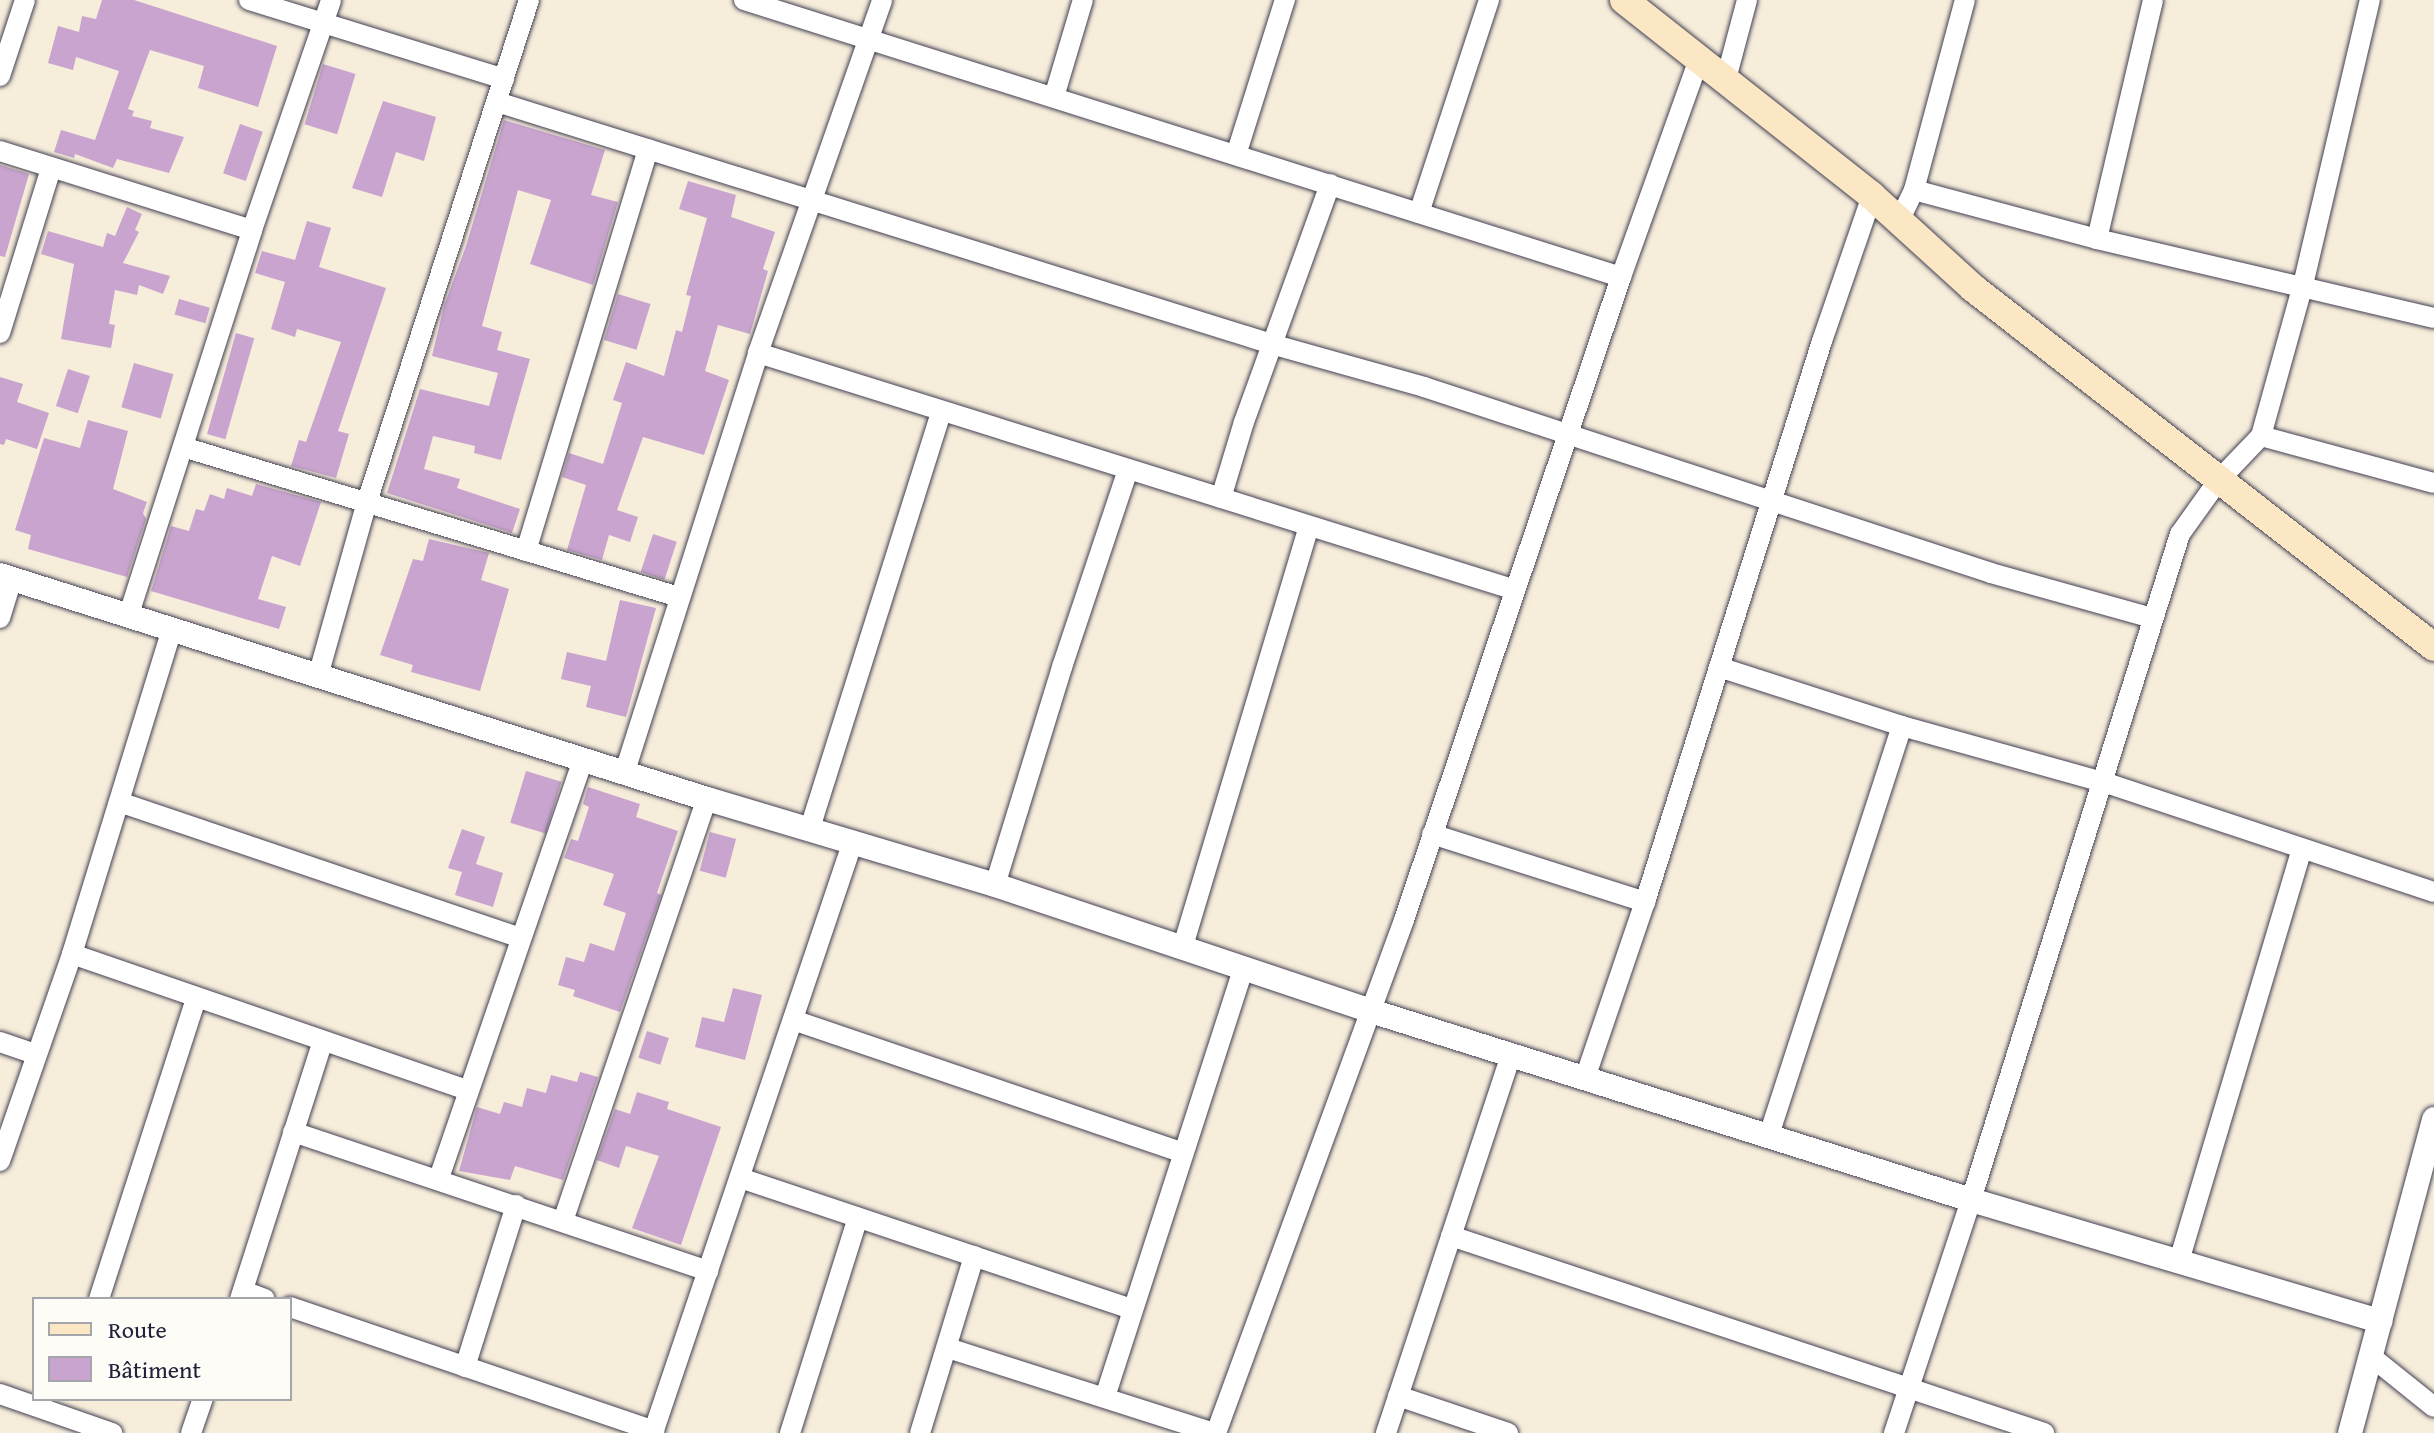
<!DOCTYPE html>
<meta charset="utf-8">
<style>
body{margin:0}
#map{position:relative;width:2434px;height:1433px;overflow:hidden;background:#f7eddb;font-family:"Gentium Book Plus",serif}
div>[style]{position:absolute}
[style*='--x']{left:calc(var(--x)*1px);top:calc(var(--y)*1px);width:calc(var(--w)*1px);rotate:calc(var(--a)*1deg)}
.building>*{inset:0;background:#c8a4ce;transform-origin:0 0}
.roads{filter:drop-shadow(0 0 2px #424053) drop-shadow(0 0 2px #424053)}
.minor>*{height:20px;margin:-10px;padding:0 10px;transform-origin:10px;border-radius:10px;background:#fff}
.tertiary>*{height:24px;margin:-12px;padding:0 12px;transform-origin:12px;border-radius:12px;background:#fff}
.secondary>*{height:28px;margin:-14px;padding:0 14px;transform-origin:14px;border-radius:14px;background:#fbe7c3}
span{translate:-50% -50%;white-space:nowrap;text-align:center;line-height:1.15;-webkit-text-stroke:6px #fdfcf7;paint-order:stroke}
.legend{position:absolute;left:32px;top:1297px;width:260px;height:104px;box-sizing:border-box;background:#fdfcf7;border:2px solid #a5a5ac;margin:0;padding:10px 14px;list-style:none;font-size:24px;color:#22223b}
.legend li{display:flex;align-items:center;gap:16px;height:40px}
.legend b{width:40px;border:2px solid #a5a5ac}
</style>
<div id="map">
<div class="building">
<div style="clip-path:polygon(102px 0,134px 0,277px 46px,258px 107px,198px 88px,204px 66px,150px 50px,128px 109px,134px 111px,132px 116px,152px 121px,150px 128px,184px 137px,169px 173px,117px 159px,113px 168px,75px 154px,74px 158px,54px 152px,61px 130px,95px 140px,119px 71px,76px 57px,73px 70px,48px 63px,58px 26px,79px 32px,82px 16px,96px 19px)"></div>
<div style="left:323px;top:64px;width:34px;height:63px;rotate:17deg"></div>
<div style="clip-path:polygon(383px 101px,436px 117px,424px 161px,396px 152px,382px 197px,352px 188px)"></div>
<div style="clip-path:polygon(504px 120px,605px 150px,591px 195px,618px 202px,593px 285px,530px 264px,551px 200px,518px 190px,482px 326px,502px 332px,497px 350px,530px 359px,501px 460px,474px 453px,475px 446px,433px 436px,424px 469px,460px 479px,457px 488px,520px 509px,512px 533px,387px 493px,420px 389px,489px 406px,498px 373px,432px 356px,444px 306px,466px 246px)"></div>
<div style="left:240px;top:124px;width:24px;height:52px;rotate:19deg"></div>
<div style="clip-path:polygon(0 165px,29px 174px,5px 257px,0 256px)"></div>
<div style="clip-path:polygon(688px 181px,736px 195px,731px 217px,775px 232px,763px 269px,768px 271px,750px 334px,718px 325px,705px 371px,729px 380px,704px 455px,643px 437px,617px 510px,638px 517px,630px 542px,609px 535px,602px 560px,567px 550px,586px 485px,562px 477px,569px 453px,603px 464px,622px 403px,613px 400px,626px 362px,664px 376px,676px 330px,682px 332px,691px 296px,686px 295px,707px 218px,679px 209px)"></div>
<div style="clip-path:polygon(127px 207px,142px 214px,135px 230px,139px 232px,123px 263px,170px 276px,163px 294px,139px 285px,137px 295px,115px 290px,109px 324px,115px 325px,111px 348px,61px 339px,74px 264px,41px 254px,48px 231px,103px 247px,107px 233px,115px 236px)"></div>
<div style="clip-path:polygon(307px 221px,331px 228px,319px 267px,386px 288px,338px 431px,349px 434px,336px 478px,291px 466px,299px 440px,306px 442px,341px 342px,297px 329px,295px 337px,271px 329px,285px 282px,255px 273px,262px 251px,295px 260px)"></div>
<div style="left:618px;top:294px;width:34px;height:48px;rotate:17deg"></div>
<div style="left:179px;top:299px;width:32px;height:16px;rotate:16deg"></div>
<div style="left:236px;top:333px;width:19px;height:105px;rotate:16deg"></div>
<div style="left:134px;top:363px;width:41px;height:46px;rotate:16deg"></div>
<div style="left:68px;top:369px;width:23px;height:39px;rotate:18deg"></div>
<div style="clip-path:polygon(0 377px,23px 384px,17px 402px,49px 413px,37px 449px,6px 439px,4px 445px,0 444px)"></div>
<div style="clip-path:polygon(88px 420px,128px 431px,113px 489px,147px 502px,143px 513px,146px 519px,127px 577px,28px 549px,31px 535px,15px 530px,44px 438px,80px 448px)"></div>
<div style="clip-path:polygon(256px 484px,321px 502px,300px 566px,272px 556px,258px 599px,286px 607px,279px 629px,151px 591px,171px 526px,189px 531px,196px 509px,204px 511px,210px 494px,224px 499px,227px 488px,252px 496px)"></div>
<div style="left:653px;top:534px;width:25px;height:40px;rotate:18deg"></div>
<div style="clip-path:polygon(429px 539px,489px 553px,481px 580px,509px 589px,480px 691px,411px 672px,413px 665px,380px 655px,413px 559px,423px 561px)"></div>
<div style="clip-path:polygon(620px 600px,656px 608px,626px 717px,586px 707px,591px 686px,561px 679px,567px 652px,606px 661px)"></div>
<div style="left:526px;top:771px;width:37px;height:54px;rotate:17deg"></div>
<div style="clip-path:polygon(588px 787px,640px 804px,636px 817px,678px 831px,657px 893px,661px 895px,620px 1012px,573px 996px,575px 990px,558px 985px,566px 957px,584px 962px,590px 943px,614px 951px,626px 913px,603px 905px,614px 874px,564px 858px,571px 839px,578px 841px,589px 807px,583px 804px)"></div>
<div style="clip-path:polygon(462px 829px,485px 837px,476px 864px,503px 873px,493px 907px,455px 895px,462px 872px,448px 868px)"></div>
<div style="left:710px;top:832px;width:27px;height:40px;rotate:15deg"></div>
<div style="clip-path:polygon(733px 988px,762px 995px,745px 1060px,695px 1047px,702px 1017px,724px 1022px)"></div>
<div style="left:647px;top:1031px;width:23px;height:28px;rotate:18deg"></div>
<div style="clip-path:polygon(580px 1072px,598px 1077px,563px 1180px,515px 1166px,510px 1180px,459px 1171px,477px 1107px,500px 1114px,504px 1102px,522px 1107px,527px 1088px,546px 1093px,551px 1075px,577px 1082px)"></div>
<div style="clip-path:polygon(637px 1092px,669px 1102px,667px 1109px,721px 1127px,681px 1245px,632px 1228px,659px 1156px,626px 1146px,619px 1168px,597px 1160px,615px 1109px,630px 1114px)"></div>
</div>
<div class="roads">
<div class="minor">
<div style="--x:249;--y:0;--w:267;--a:17.2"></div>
<div style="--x:744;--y:0;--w:920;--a:17.53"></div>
<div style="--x:0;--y:76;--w:80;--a:-71.8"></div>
<div style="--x:1726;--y:79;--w:82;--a:-75.1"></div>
<div style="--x:1054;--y:97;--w:101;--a:-73.4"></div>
<div style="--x:497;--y:102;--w:815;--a:17.35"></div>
<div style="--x:1275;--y:345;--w:155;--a:15.7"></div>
<div style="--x:1424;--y:387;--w:597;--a:18.16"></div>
<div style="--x:1991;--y:573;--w:167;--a:15.6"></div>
<div style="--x:0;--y:151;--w:264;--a:17.4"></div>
<div style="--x:1236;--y:155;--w:163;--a:-72.5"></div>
<div style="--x:1914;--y:190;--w:189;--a:15"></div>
<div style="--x:2097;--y:239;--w:346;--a:13.2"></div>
<div style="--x:1419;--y:213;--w:224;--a:-71.8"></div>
<div style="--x:1899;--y:221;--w:34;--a:-64"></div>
<div style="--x:1914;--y:190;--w:197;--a:-75"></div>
<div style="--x:2097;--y:239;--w:245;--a:-76.8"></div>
<div style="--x:0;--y:333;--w:173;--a:-72.8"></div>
<div style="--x:758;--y:353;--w:793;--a:17.38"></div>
<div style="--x:2261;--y:436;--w:179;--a:15.2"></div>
<div style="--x:183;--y:447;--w:518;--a:16.83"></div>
<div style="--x:1221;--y:498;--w:79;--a:-73.2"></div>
<div style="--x:1244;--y:422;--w:253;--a:-70.1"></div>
<div style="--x:526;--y:551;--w:420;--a:-73.1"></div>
<div style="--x:129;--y:614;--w:403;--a:-72.2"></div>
<div style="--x:252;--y:230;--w:243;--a:-71"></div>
<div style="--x:0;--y:618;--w:41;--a:-72.9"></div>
<div style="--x:1719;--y:667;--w:192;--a:17.9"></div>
<div style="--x:1902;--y:726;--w:209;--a:15.6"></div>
<div style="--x:2103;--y:782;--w:349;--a:18.4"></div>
<div style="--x:318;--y:676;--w:178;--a:-74.3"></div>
<div style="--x:366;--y:505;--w:531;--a:-72.11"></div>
<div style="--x:625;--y:771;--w:439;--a:-72.3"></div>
<div style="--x:758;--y:353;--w:374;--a:-70.6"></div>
<div style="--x:119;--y:802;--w:424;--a:18.7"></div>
<div style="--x:810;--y:828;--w:436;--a:-72.5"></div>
<div style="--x:1432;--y:834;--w:224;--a:17.7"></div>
<div style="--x:995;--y:885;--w:228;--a:-72.9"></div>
<div style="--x:1062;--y:667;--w:208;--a:-71.5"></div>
<div style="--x:1183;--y:946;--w:438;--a:-73.3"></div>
<div style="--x:72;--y:954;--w:419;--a:19"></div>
<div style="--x:793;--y:1020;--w:412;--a:18.8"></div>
<div style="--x:0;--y:1042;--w:37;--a:19"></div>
<div style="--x:1585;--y:1078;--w:186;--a:-71.2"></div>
<div style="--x:1645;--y:902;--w:588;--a:-72.49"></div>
<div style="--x:1822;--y:341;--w:153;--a:-71"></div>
<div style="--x:293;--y:1132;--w:438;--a:18.5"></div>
<div style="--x:1769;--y:1135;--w:430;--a:-72"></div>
<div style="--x:0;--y:1161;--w:219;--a:-70.8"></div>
<div style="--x:72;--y:954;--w:340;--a:-72.9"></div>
<div style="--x:439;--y:1178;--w:442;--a:-71"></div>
<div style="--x:740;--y:1178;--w:413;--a:18.5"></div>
<div style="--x:563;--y:1221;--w:446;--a:-71.2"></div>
<div style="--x:1451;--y:1236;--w:625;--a:18.38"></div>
<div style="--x:2179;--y:1261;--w:430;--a:-73.4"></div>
<div style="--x:243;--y:1291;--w:23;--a:20"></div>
<div style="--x:99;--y:1299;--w:316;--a:-72.1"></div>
<div style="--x:240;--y:1299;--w:271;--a:-72.2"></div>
<div style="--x:290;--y:1307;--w:385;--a:18.8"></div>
<div style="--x:948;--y:1348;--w:280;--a:17.7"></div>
<div style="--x:2373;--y:1358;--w:78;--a:38.8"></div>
<div style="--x:465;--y:1367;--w:170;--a:-72.5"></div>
<div style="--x:0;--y:1394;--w:119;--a:19.2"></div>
<div style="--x:1398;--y:1396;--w:116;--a:18.6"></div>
<div style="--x:1105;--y:1397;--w:452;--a:-72.1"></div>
<div style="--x:191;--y:1433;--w:36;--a:-71"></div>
<div style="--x:653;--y:1433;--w:625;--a:-71.33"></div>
<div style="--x:790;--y:1433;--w:226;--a:-72.5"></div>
<div style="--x:920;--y:1433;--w:185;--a:-73"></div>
<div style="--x:1216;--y:1433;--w:546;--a:-69.87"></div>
<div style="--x:1404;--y:920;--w:679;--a:-71.35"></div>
<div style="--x:1621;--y:277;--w:232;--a:-70.3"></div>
<div style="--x:1386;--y:1433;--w:398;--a:-71.7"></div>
<div style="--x:1894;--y:1433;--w:245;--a:-71.7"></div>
<div style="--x:1971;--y:1200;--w:698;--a:-72.58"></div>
<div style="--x:2180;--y:534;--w:65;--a:-54.4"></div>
<div style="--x:2218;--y:481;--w:62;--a:-46.3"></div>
<div style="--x:2261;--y:436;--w:157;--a:-74.5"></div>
<div style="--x:2303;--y:285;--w:293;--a:-76.8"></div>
</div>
<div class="tertiary">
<div style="--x:0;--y:575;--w:742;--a:17.58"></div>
<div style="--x:707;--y:799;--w:301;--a:16.6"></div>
<div style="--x:995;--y:885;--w:397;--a:18.5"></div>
<div style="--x:1371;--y:1011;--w:629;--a:17.48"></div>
<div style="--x:1971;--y:1200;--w:427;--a:16.5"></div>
<div style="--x:2350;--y:1433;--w:325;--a:-75"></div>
</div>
<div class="secondary">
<div style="--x:1624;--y:0;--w:316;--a:38.3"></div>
<div style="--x:1872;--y:196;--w:137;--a:42.3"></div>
<div style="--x:1973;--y:288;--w:584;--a:37.91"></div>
</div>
</div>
<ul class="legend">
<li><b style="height:10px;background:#fbe7c3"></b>Route</li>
<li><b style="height:22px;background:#c8a4ce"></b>Bâtiment</li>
</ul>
</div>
